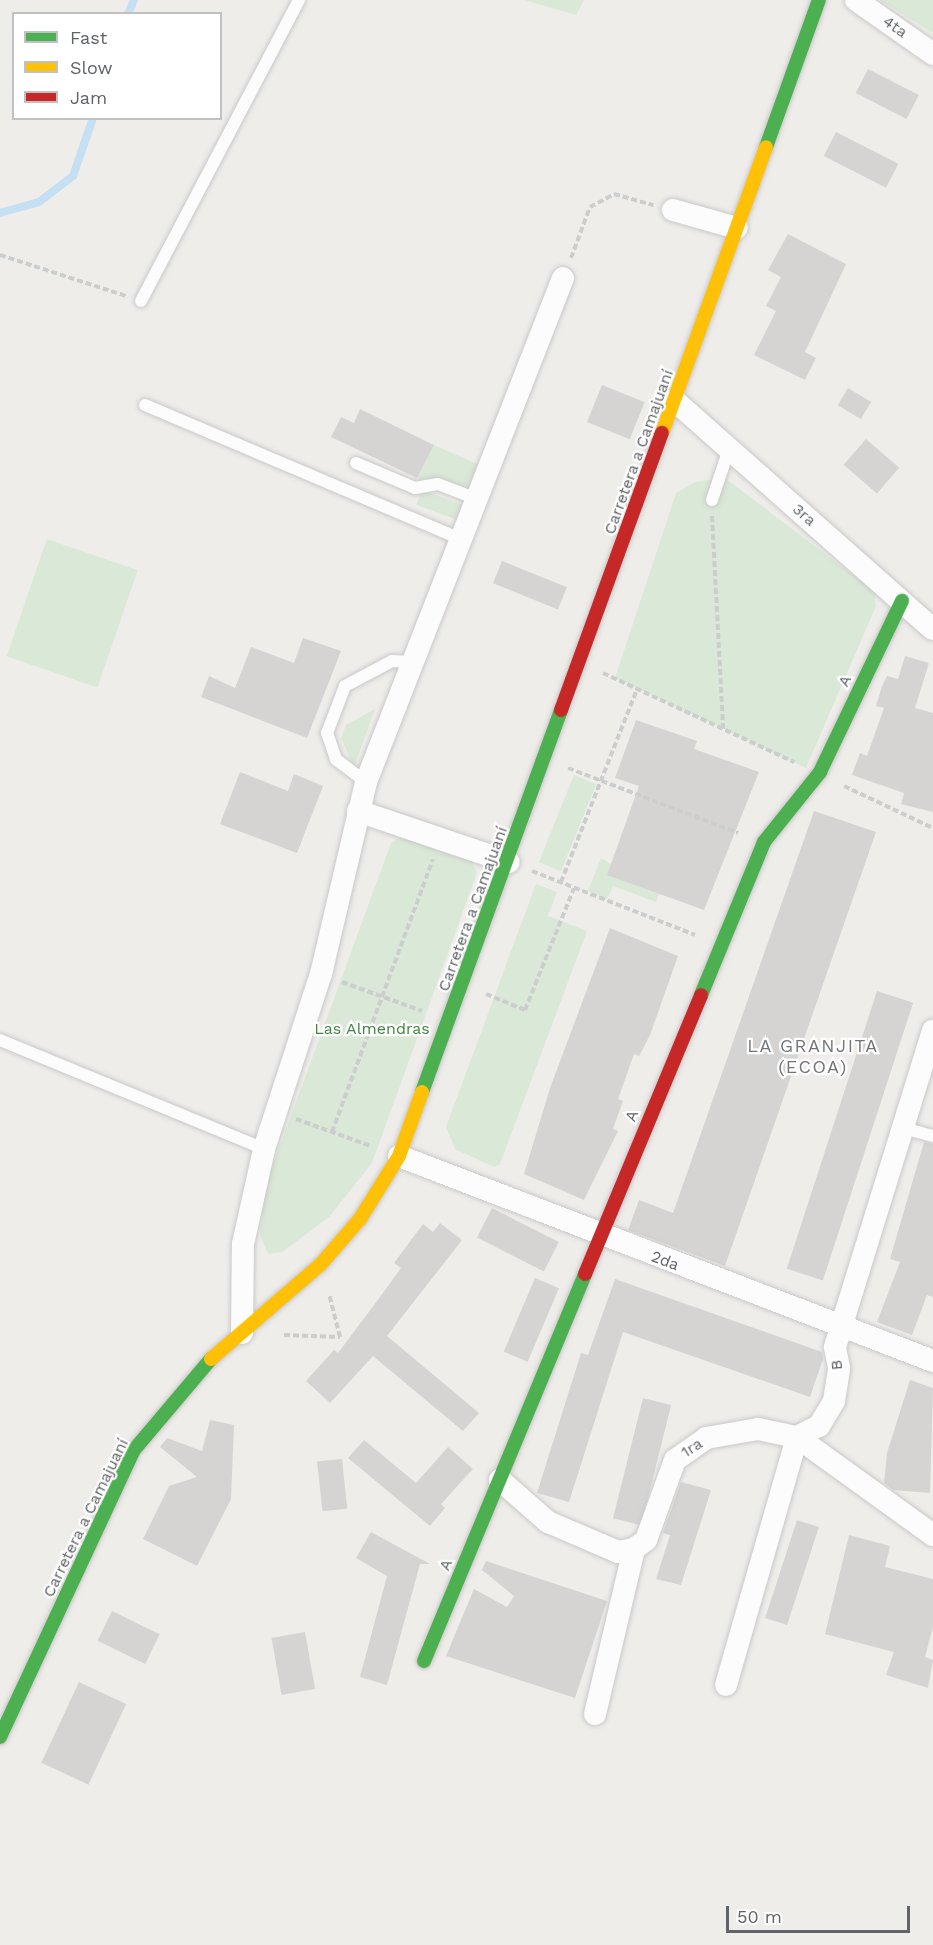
<!DOCTYPE html>
<meta charset="utf-8">
<style>
body{margin:0}
#map{position:relative;width:933px;height:1945px;overflow:hidden;background:#efedea;font-family:"Work Sans",sans-serif}
div>[style]{position:absolute}
[style*='--x']{left:calc(var(--x)*1px);top:calc(var(--y)*1px);width:calc(var(--w)*1px);rotate:calc(var(--a)*1deg)}
.green>*{inset:0;background:#dae8d7;transform-origin:0 0}
.stream>*{height:8px;margin:-4px;padding:0 4px;transform-origin:4px;border-radius:4px;background:#c5e0f2}
.building>*{inset:0;background:#d5d4d3;transform-origin:0 0}
.path>*{height:4px;margin-top:-2px;transform-origin:0;background:repeating-linear-gradient(90deg,#cbcecc 0 6px,transparent 0 9px)}
.roads{filter:drop-shadow(0 0 2px #c9c9c9) drop-shadow(0 0 2px #c9c9c9)}
.lane>*{height:12px;margin:-6px;padding:0 6px;transform-origin:6px;border-radius:6px;background:#fdfcfc}
.street>*{height:22px;margin:-11px;padding:0 11px;transform-origin:11px;border-radius:11px;background:#fdfcfc}
.fast>*{height:14px;margin:-7px;padding:0 7px;transform-origin:7px;border-radius:7px;background:#4caf50}
.slow>*{height:14px;margin:-7px;padding:0 7px;transform-origin:7px;border-radius:7px;background:#ffc107}
.jam>*{height:14px;margin:-7px;padding:0 7px;transform-origin:7px;border-radius:7px;background:#c62828}
span{translate:-50% -50%;white-space:nowrap;text-align:center;line-height:1.15;-webkit-text-stroke:4.5px #fff;paint-order:stroke}
.street-label{font-size:16px;color:#606367}
.park-label{font-size:16px;color:#418442}
.neighbourhood-label{font-size:18px;color:#717579;letter-spacing:1.5px}
.legend{position:absolute;left:12px;top:12px;width:210px;height:108px;box-sizing:border-box;background:#fff;border:2px solid #bfc1c2;margin:0;padding:8px 10px;list-style:none;font-size:18px;color:#606367}
.legend li{display:flex;align-items:center;gap:12px;height:30px}
.legend b{width:30px;border:2px solid #bfc1c2}
.scale{position:absolute;left:726px;top:1906px;width:184px;height:27px;box-sizing:border-box;border:3px solid #606367;border-top:0;padding-left:8px;font-size:18px;line-height:21px;white-space:nowrap;color:#606367;-webkit-text-stroke:4px #fff;paint-order:stroke}
</style>
<div id="map">
<div class="green">
<div style="clip-path:polygon(525px 0,584px 0,576px 15px)"></div>
<div style="clip-path:polygon(880px 0,933px 0,933px 33px)"></div>
<div style="clip-path:polygon(434px 445px,482px 466px,472px 487px,417px 478px)"></div>
<div style="clip-path:polygon(725px 478px,874px 591px,876px 606px,806px 768px,615px 678px,676px 493px,695px 482px)"></div>
<div style="left:422px;top:490px;width:46px;height:16px;rotate:20deg"></div>
<div style="left:47px;top:539px;width:96px;height:124px;rotate:19deg"></div>
<div style="clip-path:polygon(375px 709px,354px 767px,341px 738px,346px 725px)"></div>
<div style="left:574px;top:775px;width:24px;height:94px;rotate:22deg"></div>
<div style="clip-path:polygon(401px 837px,472px 862px,477px 873px,372px 1163px,329px 1217px,282px 1252px,268px 1254px,260px 1235px,266px 1184px,391px 843px)"></div>
<div style="clip-path:polygon(601px 858px,659px 894px,656px 902px,613px 886px,607px 899px,588px 891px)"></div>
<div style="clip-path:polygon(536px 884px,557px 892px,548px 916px,587px 931px,500px 1164px,494px 1167px,455px 1149px,446px 1127px)"></div>
</div>
<div class="stream">
<div style="--x:128;--y:14;--w:15;--a:-67"></div>
<div style="--x:0;--y:213;--w:41;--a:-15.8"></div>
<div style="--x:39;--y:202;--w:43;--a:-37.4"></div>
<div style="--x:73;--y:176;--w:61;--a:-71"></div>
</div>
<div class="building">
<div style="left:868px;top:69px;width:57px;height:27px;rotate:27deg"></div>
<div style="left:836px;top:132px;width:70px;height:27px;rotate:27deg"></div>
<div style="clip-path:polygon(788px 234px,846px 264px,805px 352px,816px 358px,805px 380px,754px 355px,776px 311px,766px 306px,781px 277px,768px 270px)"></div>
<div style="left:602px;top:385px;width:46px;height:40px;rotate:22deg"></div>
<div style="left:848px;top:388px;width:27px;height:20px;rotate:31deg"></div>
<div style="clip-path:polygon(360px 409px,434px 445px,417px 478px,331px 437px,341px 417px,354px 423px)"></div>
<div style="left:866px;top:439px;width:44px;height:34px;rotate:41deg"></div>
<div style="left:502px;top:561px;width:70px;height:24px;rotate:22deg"></div>
<div style="clip-path:polygon(303px 638px,341px 651px,307px 738px,201px 697px,209px 676px,235px 688px,251px 647px,294px 663px)"></div>
<div style="clip-path:polygon(905px 656px,929px 663px,915px 708px,933px 713px,933px 812px,901px 804px,904px 793px,852px 775px,860px 753px,867px 756px,884px 708px,876px 706px,882px 686px,887px 676px,898px 679px)"></div>
<div style="clip-path:polygon(636px 720px,697px 741px,694px 749px,759px 772px,704px 910px,607px 875px,639px 786px,615px 778px)"></div>
<div style="clip-path:polygon(240px 772px,288px 791px,294px 774px,323px 786px,297px 853px,220px 824px)"></div>
<div style="clip-path:polygon(814px 811px,876px 832px,725px 1266px,628px 1230px,639px 1200px,673px 1213px)"></div>
<div style="clip-path:polygon(610px 928px,678px 956px,650px 1035px,639px 1056px,634px 1054px,618px 1099px,623px 1101px,613px 1129px,618px 1131px,584px 1200px,524px 1174px,550px 1088px)"></div>
<div style="left:877px;top:991px;width:38px;height:292px;rotate:18deg"></div>
<div style="clip-path:polygon(924px 1142px,933px 1144px,933px 1297px,927px 1295px,912px 1335px,877px 1322px,900px 1262px,890px 1259px)"></div>
<div style="left:492px;top:1208px;width:75px;height:33px;rotate:27deg"></div>
<div style="clip-path:polygon(440px 1223px,462px 1240px,387px 1336px,479px 1413px,463px 1431px,373px 1356px,330px 1403px,306px 1381px,334px 1350px,338px 1353px,383px 1293px,401px 1268px,394px 1263px,423px 1224px,433px 1232px)"></div>
<div style="left:535px;top:1278px;width:26px;height:80px;rotate:23deg"></div>
<div style="clip-path:polygon(615px 1279px,822px 1352px,823px 1359px,810px 1397px,623px 1332px,569px 1502px,537px 1493px,581px 1353px,588px 1355px)"></div>
<div style="clip-path:polygon(910px 1380px,933px 1388px,930px 1493px,893px 1490px,884px 1483px,887px 1453px)"></div>
<div style="left:643px;top:1398px;width:29px;height:124px;rotate:14deg"></div>
<div style="clip-path:polygon(210px 1420px,234px 1425px,231px 1499px,197px 1566px,143px 1539px,169px 1486px,197px 1477px,160px 1447px,167px 1438px,202px 1451px)"></div>
<div style="clip-path:polygon(364px 1440px,416px 1483px,448px 1447px,473px 1469px,441px 1504px,445px 1508px,430px 1526px,348px 1458px)"></div>
<div style="left:342px;top:1459px;width:50px;height:25px;rotate:84deg"></div>
<div style="clip-path:polygon(681px 1482px,711px 1490px,681px 1585px,656px 1579px,670px 1535px,663px 1533px)"></div>
<div style="left:797px;top:1520px;width:23px;height:103px;rotate:18deg"></div>
<div style="clip-path:polygon(371px 1532px,430px 1564px,420px 1564px,387px 1685px,360px 1677px,387px 1576px,356px 1558px)"></div>
<div style="clip-path:polygon(849px 1535px,890px 1546px,885px 1567px,933px 1579px,933px 1627px,925px 1657px,933px 1660px,928px 1688px,886px 1675px,894px 1652px,825px 1634px)"></div>
<div style="clip-path:polygon(486px 1561px,607px 1601px,575px 1698px,446px 1656px,474px 1589px,507px 1607px,514px 1596px,482px 1570px)"></div>
<div style="left:112px;top:1611px;width:53px;height:33px;rotate:26deg"></div>
<div style="left:305px;top:1632px;width:58px;height:34px;rotate:80deg"></div>
<div style="left:79px;top:1682px;width:52px;height:89px;rotate:25deg"></div>
</div>
<div class="path">
<div style="--x:0;--y:255;--w:133;--a:18"></div>
<div style="--x:571;--y:258;--w:54;--a:-69.6"></div>
<div style="--x:590;--y:207;--w:27;--a:-28"></div>
<div style="--x:614;--y:194;--w:41;--a:15.8"></div>
<div style="--x:712;--y:516;--w:213;--a:87"></div>
<div style="--x:603;--y:673;--w:211;--a:25"></div>
<div style="--x:568;--y:768;--w:182;--a:20.9"></div>
<div style="--x:844;--y:786;--w:98;--a:25.3"></div>
<div style="--x:532;--y:871;--w:175;--a:21.4"></div>
<div style="--x:561;--y:882;--w:207;--a:-68.5"></div>
<div style="--x:342;--y:982;--w:85;--a:19.9"></div>
<div style="--x:486;--y:994;--w:42;--a:22.3"></div>
<div style="--x:525;--y:1010;--w:131;--a:-68.1"></div>
<div style="--x:296;--y:1119;--w:80;--a:19.8"></div>
<div style="--x:332;--y:1132;--w:291;--a:-69.7"></div>
<div style="--x:284;--y:1335;--w:56;--a:2"></div>
<div style="--x:340;--y:1337;--w:44;--a:-104.3"></div>
</div>
<div class="roads">
<div class="lane">
<div style="--x:141;--y:301;--w:340;--a:-62.3"></div>
<div style="--x:145;--y:405;--w:341;--a:23"></div>
<div style="--x:356;--y:463;--w:64;--a:23"></div>
<div style="--x:415;--y:488;--w:23;--a:-10"></div>
<div style="--x:438;--y:484;--w:40;--a:21"></div>
<div style="--x:712;--y:500;--w:54;--a:-71.6"></div>
<div style="--x:366;--y:782;--w:38;--a:-143"></div>
<div style="--x:336;--y:759;--w:28;--a:-109"></div>
<div style="--x:327;--y:733;--w:50;--a:-69"></div>
<div style="--x:345;--y:686;--w:53;--a:-28"></div>
<div style="--x:392;--y:661;--w:20;--a:3"></div>
<div style="--x:0;--y:1040;--w:286;--a:22.4"></div>
<div style="--x:903;--y:1128;--w:31;--a:15"></div>
</div>
<div class="street">
<div style="--x:856;--y:0;--w:94;--a:35"></div>
<div style="--x:673;--y:210;--w:66;--a:15.7"></div>
<div style="--x:675;--y:401;--w:344;--a:41.5"></div>
<div style="--x:358;--y:811;--w:159;--a:18.7"></div>
<div style="--x:399;--y:1156;--w:572;--a:21"></div>
<div style="--x:242;--y:1333;--w:89;--a:-89.4"></div>
<div style="--x:243;--y:1244;--w:97;--a:-77.5"></div>
<div style="--x:264;--y:1149;--w:184;--a:-72"></div>
<div style="--x:321;--y:974;--w:197;--a:-76.8"></div>
<div style="--x:366;--y:782;--w:541;--a:-68.65"></div>
<div style="--x:500;--y:1480;--w:64;--a:41.2"></div>
<div style="--x:548;--y:1522;--w:76;--a:23.2"></div>
<div style="--x:618;--y:1552;--w:16;--a:-11"></div>
<div style="--x:634;--y:1549;--w:15;--a:-37"></div>
<div style="--x:646;--y:1540;--w:85;--a:-70.1"></div>
<div style="--x:675;--y:1460;--w:38;--a:-35"></div>
<div style="--x:706;--y:1438;--w:53;--a:-9.8"></div>
<div style="--x:758;--y:1429;--w:40;--a:12"></div>
<div style="--x:797;--y:1437;--w:168;--a:35.8"></div>
<div style="--x:726;--y:1685;--w:258;--a:-74"></div>
<div style="--x:797;--y:1437;--w:25;--a:-27"></div>
<div style="--x:819;--y:1426;--w:29;--a:-59"></div>
<div style="--x:834;--y:1401;--w:33;--a:-81"></div>
<div style="--x:839;--y:1368;--w:21;--a:-101"></div>
<div style="--x:835;--y:1347;--w:331;--a:-72.8"></div>
<div style="--x:595;--y:1714;--w:170;--a:-76.7"></div>
</div>
<div class="fast">
<div style="--x:766;--y:147;--w:156;--a:-70.2"></div>
<div style="--x:701;--y:995;--w:165;--a:-67.6"></div>
<div style="--x:764;--y:842;--w:90;--a:-51.3"></div>
<div style="--x:820;--y:772;--w:190;--a:-64.4"></div>
<div style="--x:422;--y:1092;--w:407;--a:-70"></div>
<div style="--x:424;--y:1661;--w:419;--a:-67.4"></div>
<div style="--x:0;--y:1737;--w:317;--a:-65"></div>
<div style="--x:134;--y:1450;--w:119;--a:-49.8"></div>
</div>
<div class="slow">
<div style="--x:662;--y:433;--w:304;--a:-70"></div>
<div style="--x:211;--y:1359;--w:145;--a:-40.8"></div>
<div style="--x:321;--y:1264;--w:60;--a:-49.1"></div>
<div style="--x:360;--y:1219;--w:74;--a:-58.2"></div>
<div style="--x:399;--y:1156;--w:68;--a:-70.2"></div>
</div>
<div class="jam">
<div style="--x:561;--y:710;--w:295;--a:-70"></div>
<div style="--x:585;--y:1274;--w:302;--a:-67.4"></div>
</div>
</div>
<div class="street-label">
<span style="left:895px;top:27px;rotate:35deg">4ta</span>
<span style="left:639px;top:452px;rotate:-70deg">Carretera a Camajuaní</span>
<span style="left:804px;top:515px;rotate:41deg">3ra</span>
<span style="left:845px;top:681px;rotate:-64deg">A</span>
<span style="left:473px;top:909px;rotate:-70deg">Carretera a Camajuaní</span>
<span style="left:632px;top:1116px;rotate:-68deg">A</span>
<span style="left:665px;top:1261px;rotate:21deg">2da</span>
<span style="left:837px;top:1365px;rotate:-95deg">B</span>
<span style="left:692px;top:1448px;rotate:-33deg">1ra</span>
<span style="left:86px;top:1518px;rotate:-64deg">Carretera a Camajuaní</span>
<span style="left:446px;top:1565px;rotate:-67deg">A</span>
</div>
<div class="park-label">
<span style="left:372px;top:1029px">Las Almendras</span>
</div>
<div class="neighbourhood-label">
<span style="left:813px;top:1057px">LA GRANJITA<br>(ECOA)</span>
</div>
<ul class="legend">
<li><b style="height:8px;background:#4caf50"></b>Fast</li>
<li><b style="height:8px;background:#ffc107"></b>Slow</li>
<li><b style="height:8px;background:#c62828"></b>Jam</li>
</ul>
<div class="scale">50 m</div>
</div>
